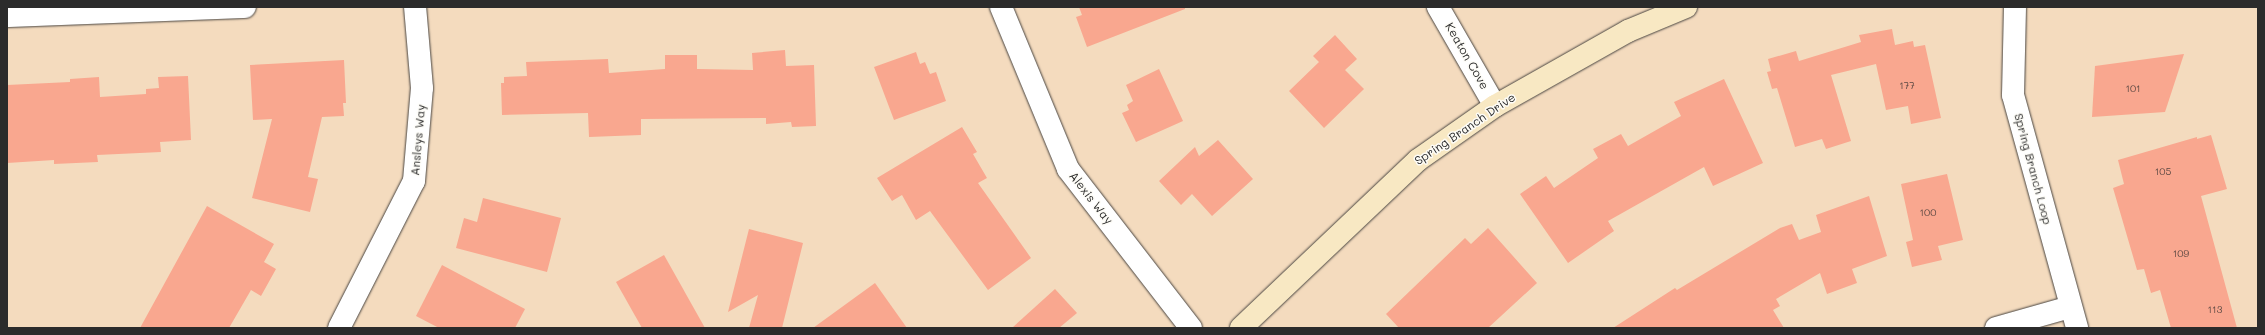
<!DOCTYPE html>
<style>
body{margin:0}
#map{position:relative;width:2265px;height:335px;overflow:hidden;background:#f4dbbe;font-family:Mali,sans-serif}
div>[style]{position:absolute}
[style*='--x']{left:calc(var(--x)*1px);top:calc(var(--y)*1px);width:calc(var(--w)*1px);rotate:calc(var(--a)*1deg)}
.building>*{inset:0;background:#f9a78f}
.roads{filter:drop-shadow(0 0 1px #494541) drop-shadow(0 0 1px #494541)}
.street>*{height:22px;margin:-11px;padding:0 11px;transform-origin:11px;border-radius:11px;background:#fff}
.secondary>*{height:22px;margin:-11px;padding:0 11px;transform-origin:11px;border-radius:11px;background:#f8e8c3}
span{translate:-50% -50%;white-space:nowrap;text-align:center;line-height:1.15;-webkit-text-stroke:3px #fdfcf7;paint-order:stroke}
.number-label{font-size:10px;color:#5e4a44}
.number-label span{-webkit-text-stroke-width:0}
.street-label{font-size:12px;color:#2b2b2b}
.frame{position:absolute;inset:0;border:8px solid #2b2b2b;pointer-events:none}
</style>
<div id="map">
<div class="building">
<div style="clip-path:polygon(1079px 7px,1185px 7px,1185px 9px,1087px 47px,1076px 17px,1082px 15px)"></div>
<div style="clip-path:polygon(1892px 29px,1895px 45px,1913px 41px,1914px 47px,1925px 45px,1941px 118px,1911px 124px,1908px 106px,1886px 110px,1876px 64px,1831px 75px,1851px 141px,1826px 149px,1822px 139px,1795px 147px,1777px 88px,1772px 89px,1767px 72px,1771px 71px,1768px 59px,1796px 51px,1799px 61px,1861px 42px,1859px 35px)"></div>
<div style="clip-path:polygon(1335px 35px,1357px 59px,1345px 70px,1364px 89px,1324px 128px,1289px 91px,1319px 62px,1313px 56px)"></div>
<div style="clip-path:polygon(785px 50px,786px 66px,814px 65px,816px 126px,792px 127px,791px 122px,766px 124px,766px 118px,641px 119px,641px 135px,589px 137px,588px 113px,502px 115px,501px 83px,504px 83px,504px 77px,527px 76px,526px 62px,608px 59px,609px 73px,665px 69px,665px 55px,697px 55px,697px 69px,753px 70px,752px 53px)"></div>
<div style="clip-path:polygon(916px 52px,920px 64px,925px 62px,930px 74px,936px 72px,946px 101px,894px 120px,874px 67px)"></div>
<div style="clip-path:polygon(2184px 54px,2165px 112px,2092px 117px,2095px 66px)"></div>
<div style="clip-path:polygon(344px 60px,346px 103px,343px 103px,344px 116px,322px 117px,308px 177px,318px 179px,310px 212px,252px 198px,272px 119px,253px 120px,250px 65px)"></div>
<div style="clip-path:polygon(1159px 69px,1183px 121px,1136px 142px,1122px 113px,1129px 110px,1127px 105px,1133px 101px,1126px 85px)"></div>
<div style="clip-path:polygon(188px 76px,191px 140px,160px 142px,161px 152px,97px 155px,98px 162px,54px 164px,54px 160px,7px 163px,7px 85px,70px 82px,70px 79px,99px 77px,100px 97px,146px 94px,146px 89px,159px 88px,158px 77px)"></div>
<div style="clip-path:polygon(1724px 79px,1763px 163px,1713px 186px,1704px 167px,1608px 221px,1614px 231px,1568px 263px,1520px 194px,1546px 176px,1554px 188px,1598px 158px,1593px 149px,1621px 134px,1628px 146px,1681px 116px,1674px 102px)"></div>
<div style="clip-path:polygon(962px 127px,977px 152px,973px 154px,987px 178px,978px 183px,1031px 258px,988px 290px,930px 211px,916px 220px,902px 195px,892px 201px,877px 178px)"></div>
<div style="clip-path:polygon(2211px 135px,2227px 189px,2201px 196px,2237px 328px,2171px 328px,2160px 290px,2151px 293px,2144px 269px,2137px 270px,2113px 188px,2124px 184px,2118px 160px,2197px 137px,2197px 139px)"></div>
<div style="clip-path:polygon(1218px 140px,1253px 179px,1212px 216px,1192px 194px,1181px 205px,1159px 181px,1195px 147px,1199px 156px)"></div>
<div style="clip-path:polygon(1947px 174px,1963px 240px,1938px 246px,1942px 260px,1912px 267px,1906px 242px,1913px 240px,1901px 184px)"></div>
<div style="clip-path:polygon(1869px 196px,1887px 256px,1852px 269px,1857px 283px,1827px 294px,1820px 273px,1776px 299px,1780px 306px,1773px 310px,1784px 328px,1613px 328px,1675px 288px,1677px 290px,1780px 228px,1792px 224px,1799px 240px,1821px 232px,1816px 215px)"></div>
<div style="clip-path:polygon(483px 198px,561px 218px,547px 272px,456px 248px,464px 218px,477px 222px)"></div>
<div style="clip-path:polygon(207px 206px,274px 244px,264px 262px,276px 269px,261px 296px,251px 290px,229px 328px,140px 328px)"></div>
<div style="clip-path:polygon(1488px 228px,1537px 283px,1488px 328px,1399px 328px,1386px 314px,1465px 238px,1471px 244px)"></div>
<div style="clip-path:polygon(749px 229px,803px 243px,782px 328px,749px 328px,758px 295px,728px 312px)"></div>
<div style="clip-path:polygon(664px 255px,705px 328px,642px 328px,616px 282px)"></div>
<div style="clip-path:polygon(442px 265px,525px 309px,515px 328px,439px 328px,416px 316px)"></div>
<div style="clip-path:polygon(875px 283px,907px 328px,813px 328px)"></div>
<div style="clip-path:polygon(1055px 289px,1077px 313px,1059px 328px,1012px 328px)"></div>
</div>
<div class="roads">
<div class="street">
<div style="--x:1001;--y:7;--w:175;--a:67.5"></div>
<div style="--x:1068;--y:169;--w:201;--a:52.3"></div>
<div style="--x:1438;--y:7;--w:114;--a:60.1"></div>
<div style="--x:2015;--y:7;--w:88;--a:91.3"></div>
<div style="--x:2013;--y:95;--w:242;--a:74.6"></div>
<div style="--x:7;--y:16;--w:238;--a:-2.2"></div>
<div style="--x:339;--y:328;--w:165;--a:-63"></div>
<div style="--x:414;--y:181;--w:93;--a:-85.1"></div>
<div style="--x:422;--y:88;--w:81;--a:-94.9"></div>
<div style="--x:1996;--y:328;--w:77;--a:-15.8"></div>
</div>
<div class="secondary">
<div style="--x:1241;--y:328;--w:244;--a:-43.5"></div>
<div style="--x:1418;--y:160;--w:94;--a:-35"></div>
<div style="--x:1495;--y:106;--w:153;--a:-29.4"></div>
<div style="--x:1628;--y:31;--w:63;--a:-22.5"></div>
</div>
</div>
<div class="number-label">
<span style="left:1907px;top:86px">177</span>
<span style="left:2133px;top:89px">101</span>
<span style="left:2163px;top:172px">105</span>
<span style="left:1928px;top:213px">100</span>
<span style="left:2181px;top:254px">109</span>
<span style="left:2215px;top:310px">113</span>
</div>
<div class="street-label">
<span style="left:1467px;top:56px;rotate:60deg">Keaton Cove</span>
<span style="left:1465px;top:129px;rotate:-34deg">Spring Branch Drive</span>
<span style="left:418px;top:140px;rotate:-85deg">Ansleys Way</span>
<span style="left:2033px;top:169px;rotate:75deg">Spring Branch Loop</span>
<span style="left:1091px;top:198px;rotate:52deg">Alexis Way</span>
</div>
<div class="frame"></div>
</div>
